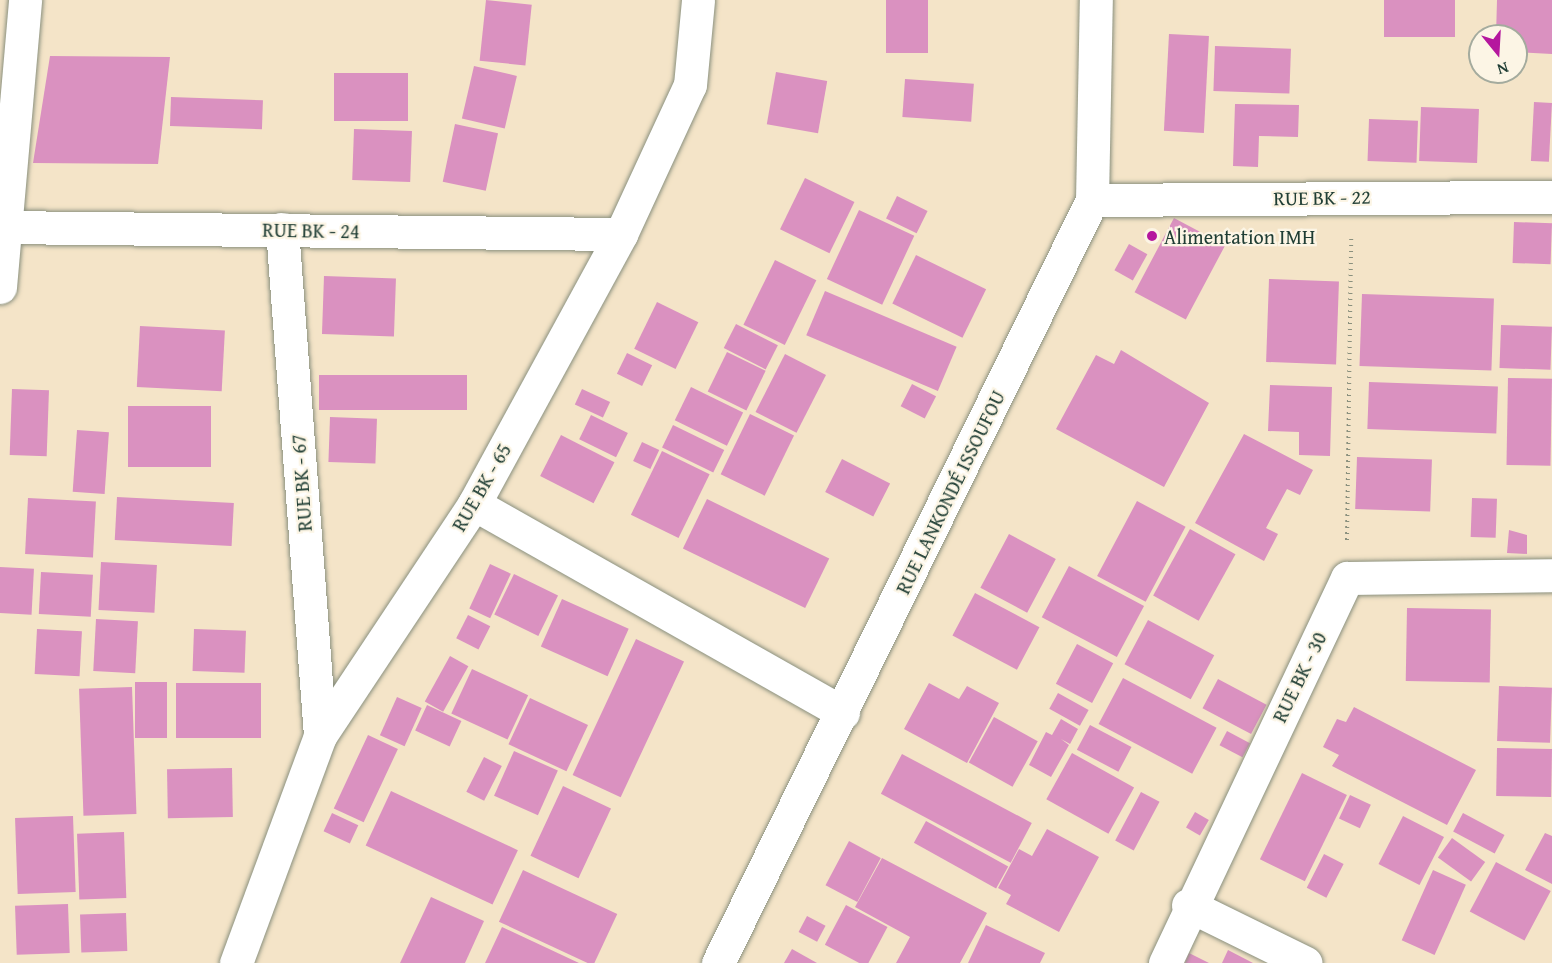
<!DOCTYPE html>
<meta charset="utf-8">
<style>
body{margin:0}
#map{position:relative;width:1552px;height:963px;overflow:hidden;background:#f4e4c8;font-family:"Gentium Book Plus",serif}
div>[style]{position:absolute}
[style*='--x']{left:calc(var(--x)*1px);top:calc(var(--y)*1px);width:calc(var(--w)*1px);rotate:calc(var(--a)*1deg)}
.building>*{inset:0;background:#da91c0;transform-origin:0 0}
.path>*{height:4px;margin-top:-2px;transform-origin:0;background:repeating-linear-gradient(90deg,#8a907e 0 1.5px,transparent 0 6px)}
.roads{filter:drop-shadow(0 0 2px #8a907e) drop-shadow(0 0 2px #8a907e)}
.minor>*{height:33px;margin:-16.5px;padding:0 16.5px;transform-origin:16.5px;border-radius:16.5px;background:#fff}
.tertiary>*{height:33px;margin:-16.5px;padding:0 16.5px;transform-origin:16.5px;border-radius:16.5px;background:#fff}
.dots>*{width:16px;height:16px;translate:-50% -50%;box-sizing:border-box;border:3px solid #fcf5e5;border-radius:50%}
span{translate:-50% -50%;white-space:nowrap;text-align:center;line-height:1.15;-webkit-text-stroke:4.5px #fcf5e5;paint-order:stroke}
.street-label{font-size:20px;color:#1f3d34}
.poi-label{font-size:20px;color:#1f3d34}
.left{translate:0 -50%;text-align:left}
.north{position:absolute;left:1468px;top:24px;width:60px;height:60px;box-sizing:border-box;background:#fcf5e5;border:2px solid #a4ab9e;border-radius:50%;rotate:162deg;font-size:16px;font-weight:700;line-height:24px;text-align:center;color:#1f3d34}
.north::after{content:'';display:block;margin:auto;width:21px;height:27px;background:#b5179e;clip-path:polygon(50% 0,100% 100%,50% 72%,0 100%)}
</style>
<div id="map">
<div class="building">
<div style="left:486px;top:0;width:46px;height:61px;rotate:6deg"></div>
<div style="left:886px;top:0;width:42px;height:53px"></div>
<div style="left:1384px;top:0;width:71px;height:37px"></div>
<div style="clip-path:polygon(1497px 0,1552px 0,1552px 54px,1516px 52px,1516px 36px,1496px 36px)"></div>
<div style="left:1169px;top:34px;width:40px;height:97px;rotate:3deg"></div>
<div style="left:1215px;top:46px;width:76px;height:45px;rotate:2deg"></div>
<div style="clip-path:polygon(50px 56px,170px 57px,158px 164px,33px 163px)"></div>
<div style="left:474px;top:66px;width:44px;height:54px;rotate:13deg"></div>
<div style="left:776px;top:72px;width:52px;height:53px;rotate:10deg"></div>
<div style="left:408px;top:73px;width:48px;height:74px;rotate:90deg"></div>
<div style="left:905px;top:79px;width:69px;height:38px;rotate:4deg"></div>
<div style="left:171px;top:97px;width:92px;height:29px;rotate:2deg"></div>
<div style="left:1534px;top:102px;width:18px;height:59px;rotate:3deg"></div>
<div style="clip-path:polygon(1235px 104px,1299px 105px,1298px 137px,1259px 136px,1258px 167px,1233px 166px)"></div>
<div style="left:1421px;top:107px;width:58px;height:54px;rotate:2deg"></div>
<div style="left:1369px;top:119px;width:49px;height:42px;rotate:2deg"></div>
<div style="left:455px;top:124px;width:44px;height:59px;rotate:12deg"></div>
<div style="left:354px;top:129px;width:58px;height:51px;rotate:2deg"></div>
<div style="left:805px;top:178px;width:55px;height:57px;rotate:26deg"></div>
<div style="left:897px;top:196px;width:34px;height:25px;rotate:26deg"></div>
<div style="left:859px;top:210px;width:61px;height:76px;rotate:25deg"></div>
<div style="left:1174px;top:218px;width:58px;height:84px;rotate:28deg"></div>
<div style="left:1514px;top:222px;width:38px;height:41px;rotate:2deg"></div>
<div style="left:1129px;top:244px;width:21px;height:30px;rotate:29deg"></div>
<div style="left:916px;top:255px;width:78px;height:54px;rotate:26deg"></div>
<div style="left:775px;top:260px;width:46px;height:72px;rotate:26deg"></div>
<div style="left:324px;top:276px;width:72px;height:58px;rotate:2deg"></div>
<div style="left:1269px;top:279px;width:70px;height:83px;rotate:2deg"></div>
<div style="left:825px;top:291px;width:143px;height:48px;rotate:23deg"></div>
<div style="left:1362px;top:294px;width:132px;height:72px;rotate:2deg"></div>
<div style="left:657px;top:302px;width:46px;height:52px;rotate:26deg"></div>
<div style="left:736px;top:324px;width:47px;height:27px;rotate:27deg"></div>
<div style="left:1501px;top:325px;width:51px;height:43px;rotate:2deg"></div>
<div style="left:140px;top:326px;width:85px;height:61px;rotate:3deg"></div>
<div style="clip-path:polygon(1121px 350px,1209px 403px,1164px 487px,1056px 429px,1096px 355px,1114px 364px)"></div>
<div style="left:727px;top:352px;width:43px;height:44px;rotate:26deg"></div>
<div style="left:627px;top:353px;width:28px;height:23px;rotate:26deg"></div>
<div style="left:785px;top:354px;width:46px;height:65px;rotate:27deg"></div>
<div style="left:319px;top:375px;width:148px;height:35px"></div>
<div style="left:1508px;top:378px;width:44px;height:87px;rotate:1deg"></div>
<div style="left:1369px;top:382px;width:129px;height:47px;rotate:2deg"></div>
<div style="left:912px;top:384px;width:27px;height:25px;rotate:27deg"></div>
<div style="clip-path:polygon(1270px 385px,1332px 387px,1330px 456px,1299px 455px,1299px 432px,1268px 431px)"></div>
<div style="left:691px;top:387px;width:58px;height:37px;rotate:26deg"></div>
<div style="left:12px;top:389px;width:37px;height:66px;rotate:2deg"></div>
<div style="left:582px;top:389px;width:31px;height:17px;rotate:25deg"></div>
<div style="left:211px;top:406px;width:61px;height:83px;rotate:90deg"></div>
<div style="left:750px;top:414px;width:49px;height:67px;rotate:26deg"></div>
<div style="left:591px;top:415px;width:41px;height:27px;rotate:26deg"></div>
<div style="left:330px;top:417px;width:47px;height:45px;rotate:2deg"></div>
<div style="left:673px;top:425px;width:57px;height:25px;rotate:26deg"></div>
<div style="left:77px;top:430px;width:32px;height:62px;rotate:4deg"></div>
<div style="clip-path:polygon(1244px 434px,1313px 470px,1300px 495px,1287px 489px,1266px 528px,1278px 534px,1264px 561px,1195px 523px)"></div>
<div style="left:561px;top:435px;width:60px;height:46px;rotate:27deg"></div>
<div style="left:642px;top:442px;width:19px;height:21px;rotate:25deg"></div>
<div style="left:662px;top:451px;width:53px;height:71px;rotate:26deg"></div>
<div style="left:1357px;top:457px;width:75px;height:52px;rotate:2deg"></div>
<div style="left:842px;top:459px;width:54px;height:37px;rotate:27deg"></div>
<div style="left:117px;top:497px;width:117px;height:43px;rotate:3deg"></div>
<div style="left:28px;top:498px;width:68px;height:56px;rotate:3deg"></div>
<div style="left:1472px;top:498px;width:25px;height:39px;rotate:2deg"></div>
<div style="left:707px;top:499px;width:136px;height:55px;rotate:26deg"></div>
<div style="left:1137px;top:501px;width:55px;height:85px;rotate:28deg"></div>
<div style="left:1190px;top:529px;width:52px;height:76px;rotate:29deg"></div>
<div style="clip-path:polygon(1509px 530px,1527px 535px,1527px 554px,1507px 553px)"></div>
<div style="left:1009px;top:534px;width:53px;height:61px;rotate:28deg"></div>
<div style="left:101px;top:562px;width:56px;height:48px;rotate:3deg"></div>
<div style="left:490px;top:564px;width:23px;height:49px;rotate:25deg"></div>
<div style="left:1069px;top:566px;width:85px;height:58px;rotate:28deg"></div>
<div style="left:0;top:567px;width:34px;height:46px;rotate:3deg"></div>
<div style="left:41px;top:572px;width:52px;height:42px;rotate:3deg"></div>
<div style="left:514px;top:574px;width:49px;height:45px;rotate:26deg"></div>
<div style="left:975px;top:593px;width:73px;height:48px;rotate:28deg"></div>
<div style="left:562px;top:599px;width:73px;height:52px;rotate:24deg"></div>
<div style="left:1407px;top:608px;width:84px;height:73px;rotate:1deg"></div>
<div style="left:468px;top:615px;width:25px;height:26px;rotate:27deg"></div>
<div style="left:96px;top:619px;width:42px;height:52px;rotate:3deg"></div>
<div style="left:1148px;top:620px;width:75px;height:50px;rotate:28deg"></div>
<div style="left:37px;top:629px;width:45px;height:45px;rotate:3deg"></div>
<div style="left:194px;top:629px;width:52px;height:42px;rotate:2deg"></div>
<div style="left:636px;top:639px;width:53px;height:150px;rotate:25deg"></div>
<div style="left:1077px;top:644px;width:41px;height:45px;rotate:28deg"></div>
<div style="left:450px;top:656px;width:21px;height:52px;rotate:29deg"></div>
<div style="left:472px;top:669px;width:62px;height:49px;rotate:25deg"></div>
<div style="left:1123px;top:678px;width:106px;height:52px;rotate:28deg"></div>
<div style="left:1218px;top:679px;width:55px;height:33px;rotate:28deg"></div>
<div style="left:135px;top:682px;width:32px;height:56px"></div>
<div style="left:176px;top:683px;width:85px;height:55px"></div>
<div style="clip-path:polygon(929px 683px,959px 699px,967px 686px,999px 703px,967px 763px,904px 729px)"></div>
<div style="left:1499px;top:686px;width:53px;height:55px;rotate:2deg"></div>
<div style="left:132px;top:687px;width:127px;height:53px;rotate:88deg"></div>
<div style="left:1058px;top:693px;width:35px;height:18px;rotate:29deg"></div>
<div style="left:397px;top:697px;width:27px;height:42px;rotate:24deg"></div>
<div style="left:530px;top:698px;width:64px;height:51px;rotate:25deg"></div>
<div style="left:427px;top:705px;width:38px;height:28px;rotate:25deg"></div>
<div style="clip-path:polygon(1354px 707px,1476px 770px,1447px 825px,1332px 766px,1339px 755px,1323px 747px,1337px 719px,1346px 722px)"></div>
<div style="left:994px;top:717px;width:50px;height:52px;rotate:29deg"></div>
<div style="clip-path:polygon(1061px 719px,1078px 729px,1070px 744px,1061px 739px,1069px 745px,1051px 777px,1029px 765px,1046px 732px,1052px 735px)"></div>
<div style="left:1090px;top:725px;width:47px;height:28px;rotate:28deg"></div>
<div style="left:1227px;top:731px;width:26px;height:16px;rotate:28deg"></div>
<div style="left:368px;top:735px;width:33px;height:81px;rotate:25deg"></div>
<div style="left:1497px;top:748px;width:55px;height:48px;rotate:1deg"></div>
<div style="left:514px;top:751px;width:48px;height:49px;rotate:24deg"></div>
<div style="left:1072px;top:753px;width:71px;height:53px;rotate:29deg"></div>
<div style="left:902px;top:754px;width:147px;height:45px;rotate:28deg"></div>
<div style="left:484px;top:757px;width:20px;height:39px;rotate:27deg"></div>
<div style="left:232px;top:768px;width:49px;height:65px;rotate:89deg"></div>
<div style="left:1302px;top:773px;width:50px;height:96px;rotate:26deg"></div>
<div style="left:563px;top:786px;width:53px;height:77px;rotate:25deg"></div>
<div style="left:391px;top:791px;width:140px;height:60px;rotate:25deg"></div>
<div style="left:1141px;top:792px;width:21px;height:55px;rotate:28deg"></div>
<div style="left:1350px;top:795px;width:23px;height:26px;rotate:25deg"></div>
<div style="left:1195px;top:812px;width:16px;height:18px;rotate:30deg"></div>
<div style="left:332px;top:813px;width:29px;height:20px;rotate:25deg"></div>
<div style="left:1463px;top:813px;width:47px;height:21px;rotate:28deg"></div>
<div style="left:73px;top:816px;width:76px;height:58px;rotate:88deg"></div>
<div style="left:1403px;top:816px;width:46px;height:54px;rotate:27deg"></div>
<div style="left:926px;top:821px;width:94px;height:25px;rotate:29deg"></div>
<div style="clip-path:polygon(1047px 829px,1099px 857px,1059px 932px,1006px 904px,1011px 895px,998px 888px,1019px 849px,1032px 856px)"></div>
<div style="left:124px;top:832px;width:66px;height:47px;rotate:88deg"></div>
<div style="clip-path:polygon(1545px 833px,1552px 836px,1552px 884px,1525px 870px)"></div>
<div style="left:1452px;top:838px;width:41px;height:24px;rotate:36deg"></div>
<div style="left:849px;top:841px;width:36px;height:50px;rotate:28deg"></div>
<div style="left:1324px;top:854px;width:22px;height:38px;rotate:27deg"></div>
<div style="clip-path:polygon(882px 858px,987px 913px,960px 963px,896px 963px,910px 937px,855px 907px)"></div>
<div style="left:1496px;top:862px;width:62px;height:56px;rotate:28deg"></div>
<div style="left:523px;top:870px;width:104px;height:57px;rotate:25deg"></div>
<div style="left:1433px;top:870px;width:36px;height:77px;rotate:24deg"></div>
<div style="clip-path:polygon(431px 897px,484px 921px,465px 963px,400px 963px)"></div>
<div style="left:68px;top:904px;width:49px;height:53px;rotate:88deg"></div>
<div style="left:846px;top:905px;width:47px;height:45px;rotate:28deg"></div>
<div style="left:126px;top:913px;width:38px;height:46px;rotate:88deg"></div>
<div style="left:807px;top:916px;width:21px;height:18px;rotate:28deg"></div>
<div style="clip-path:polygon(986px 925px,1045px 953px,1040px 963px,968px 963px)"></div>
<div style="clip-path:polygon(502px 927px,579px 963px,485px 963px)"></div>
<div style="clip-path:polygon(792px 949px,817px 963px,784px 963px)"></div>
<div style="clip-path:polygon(1228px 950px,1253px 963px,1222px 963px)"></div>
<div style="clip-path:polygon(1189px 953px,1209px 963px,1185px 963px)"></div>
</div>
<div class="path">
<div style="--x:1347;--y:540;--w:304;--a:-89.2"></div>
</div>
<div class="roads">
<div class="minor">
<div style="--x:1092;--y:200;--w:460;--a:-0.4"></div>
<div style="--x:0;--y:227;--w:621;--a:0.65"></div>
<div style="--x:282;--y:229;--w:508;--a:85.71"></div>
<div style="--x:0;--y:287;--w:288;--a:-85"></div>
<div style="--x:474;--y:504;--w:424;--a:29.5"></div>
<div style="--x:1188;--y:905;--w:131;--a:26.2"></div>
<div style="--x:236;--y:963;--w:242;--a:-69.7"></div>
<div style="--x:320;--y:736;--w:278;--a:-56.4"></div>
<div style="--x:474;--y:504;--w:307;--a:-61.4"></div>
<div style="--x:621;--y:234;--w:164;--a:-65.2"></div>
<div style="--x:690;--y:85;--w:85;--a:-84.6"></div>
<div style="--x:1165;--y:963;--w:426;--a:-64.7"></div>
<div style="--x:1347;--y:578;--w:205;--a:-0.8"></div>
</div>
<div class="tertiary">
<div style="--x:718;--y:963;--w:850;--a:-63.89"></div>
<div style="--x:1092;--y:200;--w:200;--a:-88.9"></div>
</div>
</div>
<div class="dots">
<div style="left:1152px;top:236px;background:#b5179e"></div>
</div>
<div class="street-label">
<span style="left:1322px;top:197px;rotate:-1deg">RUE BK - 22</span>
<span style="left:311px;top:230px;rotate:1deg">RUE BK - 24</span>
<span style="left:301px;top:483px;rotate:-94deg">RUE BK - 67</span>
<span style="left:481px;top:487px;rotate:-60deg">RUE BK - 65</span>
<span style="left:950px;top:492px;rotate:-64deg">RUE LANKONDÉ ISSOUFOU</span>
<span style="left:1299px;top:677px;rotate:-64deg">RUE BK - 30</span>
</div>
<div class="poi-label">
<span class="left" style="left:1164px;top:236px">Alimentation IMH</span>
</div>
<div class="north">N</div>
</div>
